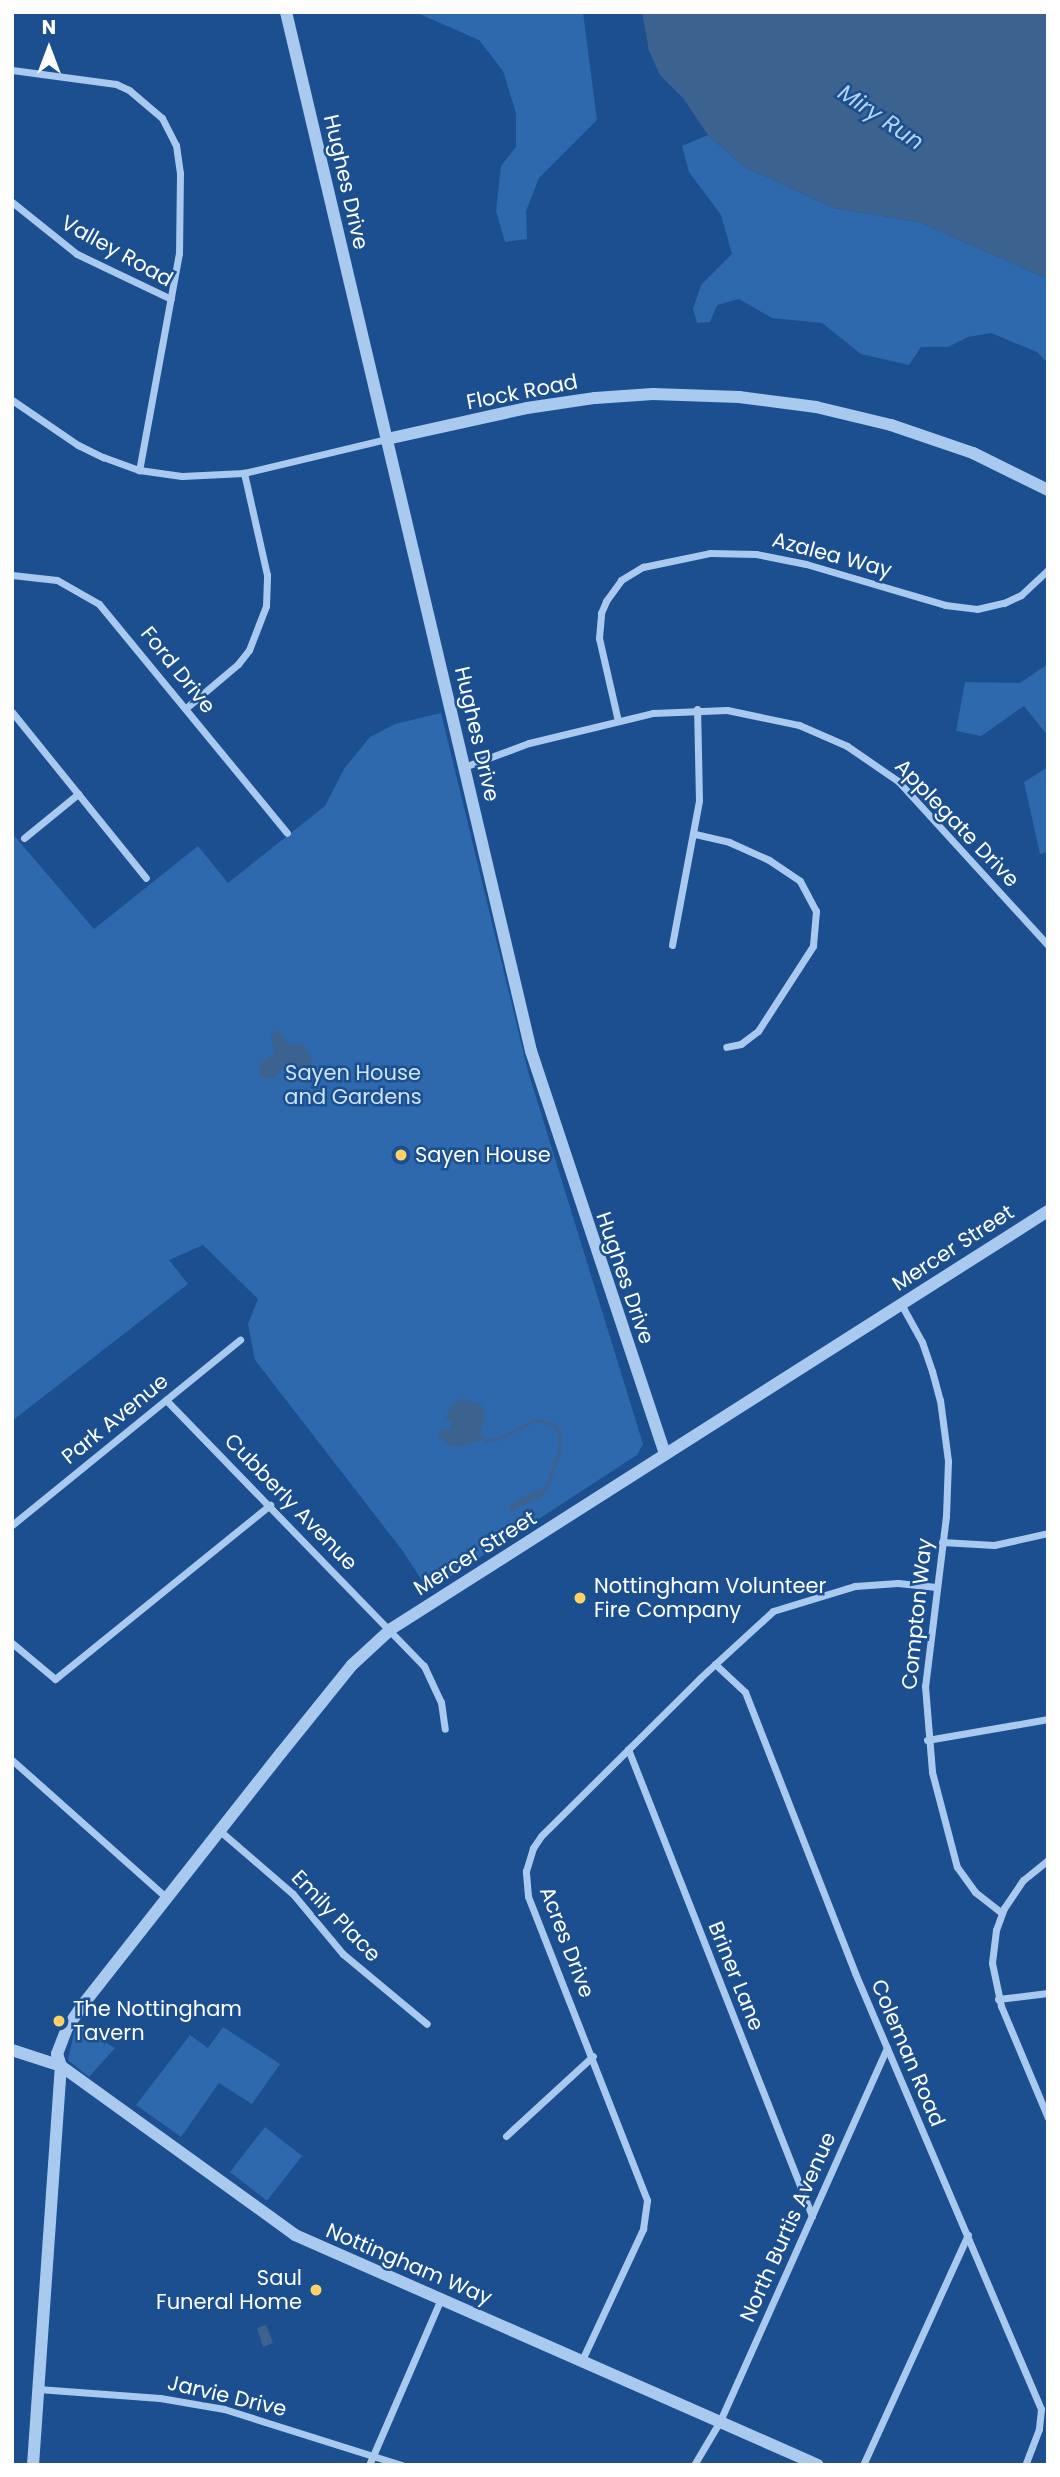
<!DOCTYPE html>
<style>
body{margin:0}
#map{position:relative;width:1060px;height:2477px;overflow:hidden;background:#1b4f8f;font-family:Poppins,sans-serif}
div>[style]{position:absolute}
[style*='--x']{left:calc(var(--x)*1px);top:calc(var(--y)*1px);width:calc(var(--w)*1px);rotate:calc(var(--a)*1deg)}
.green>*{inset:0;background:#2e69ad;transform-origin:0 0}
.water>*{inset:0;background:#3c6290}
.stream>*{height:2.5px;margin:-1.25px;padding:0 1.25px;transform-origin:1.25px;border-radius:1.25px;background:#3c6290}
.minor>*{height:7px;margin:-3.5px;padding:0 3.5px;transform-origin:3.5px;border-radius:3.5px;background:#a9c9ee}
.tertiary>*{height:12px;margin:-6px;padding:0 6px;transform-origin:6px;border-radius:6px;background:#a9c9ee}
.dots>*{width:19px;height:19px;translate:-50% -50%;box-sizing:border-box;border:4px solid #1b4f8f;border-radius:50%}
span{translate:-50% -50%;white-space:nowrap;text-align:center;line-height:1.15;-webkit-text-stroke:5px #1b4f8f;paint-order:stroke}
.street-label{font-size:21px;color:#fff}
.park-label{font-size:21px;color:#cfe3fa}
.poi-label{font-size:21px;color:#fff}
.left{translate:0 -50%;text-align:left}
.right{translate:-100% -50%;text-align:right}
.water-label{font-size:23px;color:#b5d3f5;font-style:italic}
.frame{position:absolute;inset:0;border:14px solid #fff;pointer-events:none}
.north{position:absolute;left:14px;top:14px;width:70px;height:70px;-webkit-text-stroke:5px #1b4f8f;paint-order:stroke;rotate:0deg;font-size:19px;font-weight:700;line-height:28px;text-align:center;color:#fff}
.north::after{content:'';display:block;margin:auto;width:24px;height:32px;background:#fff;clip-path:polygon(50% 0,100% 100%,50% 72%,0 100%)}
</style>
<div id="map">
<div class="green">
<div style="clip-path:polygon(415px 12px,583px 12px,597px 120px,539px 178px,526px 211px,527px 239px,505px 242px,496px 211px,501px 166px,516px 147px,516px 113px,503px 71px,479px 40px)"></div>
<div style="clip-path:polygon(708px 135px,743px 166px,834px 208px,919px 222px,1048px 279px,1048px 363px,1037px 352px,991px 333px,968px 337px,948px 347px,921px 347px,909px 365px,861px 354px,822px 323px,772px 318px,739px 299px,717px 305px,710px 322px,697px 323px,693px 309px,701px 285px,732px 254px,721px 215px,689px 172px,682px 146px)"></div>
<div style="clip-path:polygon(1048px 664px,1048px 736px,1024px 706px,981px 736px,956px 731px,965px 682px,1020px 683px)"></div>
<div style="clip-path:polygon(441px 713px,528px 1071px,643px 1444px,637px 1455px,439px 1584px,427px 1588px,402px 1550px,255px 1360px,248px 1324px,258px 1299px,203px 1245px,169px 1260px,188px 1284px,12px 1421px,12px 833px,94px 929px,198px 846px,228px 883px,325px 806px,344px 769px,370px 737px,395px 724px)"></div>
<div style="clip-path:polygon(1048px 767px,1048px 852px,1040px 854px,1024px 782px)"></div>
<div style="clip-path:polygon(76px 2024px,115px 2048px,89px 2077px,68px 2060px)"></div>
<div style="clip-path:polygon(223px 2027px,280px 2064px,252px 2104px,219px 2083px,181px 2137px,136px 2105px,190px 2035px,208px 2048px)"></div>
<div style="left:265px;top:2127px;width:47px;height:57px;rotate:38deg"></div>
</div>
<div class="water">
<div style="clip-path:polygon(642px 12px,1048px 12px,1048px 279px,919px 222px,834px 208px,743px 166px,708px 135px,683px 98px,660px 75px,649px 51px)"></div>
<div style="clip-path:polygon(275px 1031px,279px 1031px,289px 1045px,302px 1044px,312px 1057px,312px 1066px,304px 1069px,284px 1065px,275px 1078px,261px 1078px,259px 1066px,275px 1051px,270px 1036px)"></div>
<div style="clip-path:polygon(461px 1399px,481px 1404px,485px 1415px,479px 1441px,460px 1447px,451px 1446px,438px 1437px,442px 1428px,449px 1430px,452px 1422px,445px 1419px,452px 1404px)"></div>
<div style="clip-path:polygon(542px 1488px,546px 1490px,543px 1496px,509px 1512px,509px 1507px,519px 1499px)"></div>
<div style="clip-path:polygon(266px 2325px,273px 2343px,263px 2347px,257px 2328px)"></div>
</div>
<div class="stream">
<div style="--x:481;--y:1437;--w:7;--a:27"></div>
<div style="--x:487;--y:1440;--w:11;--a:-5"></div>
<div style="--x:498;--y:1439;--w:42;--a:-27.2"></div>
<div style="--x:535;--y:1420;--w:19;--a:12"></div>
<div style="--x:554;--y:1424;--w:10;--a:53"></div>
<div style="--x:560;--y:1432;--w:18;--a:90"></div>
<div style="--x:560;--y:1450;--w:42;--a:109.3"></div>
</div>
<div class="minor">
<div style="--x:12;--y:70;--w:105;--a:7.7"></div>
<div style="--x:116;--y:84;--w:14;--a:25"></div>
<div style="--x:129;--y:90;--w:43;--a:40.3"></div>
<div style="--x:162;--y:118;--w:30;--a:63"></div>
<div style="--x:176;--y:145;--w:28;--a:82"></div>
<div style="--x:180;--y:173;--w:80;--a:90.7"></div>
<div style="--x:179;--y:253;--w:221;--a:100.4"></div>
<div style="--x:12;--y:202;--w:83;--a:38.7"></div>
<div style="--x:77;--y:254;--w:104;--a:25.6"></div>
<div style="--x:12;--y:400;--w:80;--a:34.3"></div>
<div style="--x:78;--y:445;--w:28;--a:26"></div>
<div style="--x:103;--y:457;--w:38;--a:20"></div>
<div style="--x:139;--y:470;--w:43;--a:7.9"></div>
<div style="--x:182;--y:476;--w:62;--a:-2.8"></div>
<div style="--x:244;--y:473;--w:147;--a:-13.4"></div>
<div style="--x:12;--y:575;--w:45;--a:6.3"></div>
<div style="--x:57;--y:580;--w:48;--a:29.7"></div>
<div style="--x:99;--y:604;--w:296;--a:50.6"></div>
<div style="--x:186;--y:708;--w:68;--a:-40.2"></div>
<div style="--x:238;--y:664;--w:18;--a:-52"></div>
<div style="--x:249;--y:650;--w:47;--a:-68.9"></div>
<div style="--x:266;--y:606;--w:31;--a:-88"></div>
<div style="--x:267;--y:575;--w:105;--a:-102.7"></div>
<div style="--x:12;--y:712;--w:213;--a:51.1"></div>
<div style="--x:618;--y:721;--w:85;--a:-102.9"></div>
<div style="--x:599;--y:638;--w:25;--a:-85"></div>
<div style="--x:601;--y:613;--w:13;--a:-67"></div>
<div style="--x:606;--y:601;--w:26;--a:-54"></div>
<div style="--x:621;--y:580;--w:26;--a:-31"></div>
<div style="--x:643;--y:567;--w:68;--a:-11.8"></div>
<div style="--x:710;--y:553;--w:46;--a:1.2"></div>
<div style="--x:756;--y:554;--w:51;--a:11.3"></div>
<div style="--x:806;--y:564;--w:145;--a:16.4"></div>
<div style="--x:945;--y:605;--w:32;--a:7"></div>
<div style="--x:977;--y:609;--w:28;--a:-13"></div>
<div style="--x:1004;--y:603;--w:19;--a:-25"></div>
<div style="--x:1021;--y:595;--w:37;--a:-43"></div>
<div style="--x:464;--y:767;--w:69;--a:-20.3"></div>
<div style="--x:529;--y:743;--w:128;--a:-13.6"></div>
<div style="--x:653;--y:713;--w:74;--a:-2.3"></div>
<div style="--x:727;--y:710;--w:74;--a:11.8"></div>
<div style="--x:799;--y:725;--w:52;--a:23.6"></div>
<div style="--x:847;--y:746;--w:62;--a:34.5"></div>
<div style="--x:898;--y:781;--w:222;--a:47.6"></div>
<div style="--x:695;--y:834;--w:35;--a:13"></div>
<div style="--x:729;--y:842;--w:44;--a:24.2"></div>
<div style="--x:769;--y:860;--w:37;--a:34"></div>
<div style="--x:800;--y:881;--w:34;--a:62"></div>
<div style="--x:816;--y:911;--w:35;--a:95"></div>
<div style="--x:813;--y:946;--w:101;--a:122.9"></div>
<div style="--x:758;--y:1031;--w:21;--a:143"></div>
<div style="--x:741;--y:1044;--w:15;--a:169"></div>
<div style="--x:24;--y:838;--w:70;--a:-39.2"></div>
<div style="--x:672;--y:945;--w:147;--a:-79.4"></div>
<div style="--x:699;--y:801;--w:92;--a:-91.2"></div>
<div style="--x:901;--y:1304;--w:43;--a:61.1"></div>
<div style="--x:922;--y:1342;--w:31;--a:71"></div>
<div style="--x:932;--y:1371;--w:30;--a:75"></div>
<div style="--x:940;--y:1400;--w:62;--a:82.5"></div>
<div style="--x:948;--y:1461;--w:55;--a:92.1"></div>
<div style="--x:946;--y:1516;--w:171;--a:97"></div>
<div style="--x:925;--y:1686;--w:86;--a:85.3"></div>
<div style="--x:932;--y:1772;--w:98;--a:75.3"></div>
<div style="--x:957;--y:1867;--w:31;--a:54"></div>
<div style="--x:975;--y:1892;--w:34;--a:38"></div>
<div style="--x:166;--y:1400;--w:371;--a:45.9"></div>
<div style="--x:424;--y:1666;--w:40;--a:65"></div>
<div style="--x:441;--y:1702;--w:27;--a:82"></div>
<div style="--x:12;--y:1525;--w:294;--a:-39.1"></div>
<div style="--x:942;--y:1542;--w:52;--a:3.3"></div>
<div style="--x:994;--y:1545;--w:55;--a:-12.5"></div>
<div style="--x:12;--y:1643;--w:56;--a:39.9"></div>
<div style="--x:55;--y:1679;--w:277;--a:-39"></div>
<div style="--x:715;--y:1664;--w:41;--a:43"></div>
<div style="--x:745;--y:1692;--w:302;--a:68.6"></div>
<div style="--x:855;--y:1973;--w:474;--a:66.9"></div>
<div style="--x:1041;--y:2409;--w:20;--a:96"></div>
<div style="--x:1039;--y:2429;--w:39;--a:111"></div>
<div style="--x:927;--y:1740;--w:123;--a:-9.8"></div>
<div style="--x:628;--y:1749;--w:502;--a:68.5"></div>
<div style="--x:12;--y:1760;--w:208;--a:41.7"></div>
<div style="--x:220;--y:1831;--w:96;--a:40.8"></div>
<div style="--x:293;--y:1894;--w:78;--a:50.2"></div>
<div style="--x:343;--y:1954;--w:109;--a:39.8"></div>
<div style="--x:1048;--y:1860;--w:32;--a:141"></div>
<div style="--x:1023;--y:1880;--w:34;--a:124"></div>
<div style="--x:1004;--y:1908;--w:23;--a:110"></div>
<div style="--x:996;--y:1930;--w:33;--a:97"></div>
<div style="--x:992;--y:1963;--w:44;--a:78.2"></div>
<div style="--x:1001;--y:2006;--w:121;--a:67.2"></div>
<div style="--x:998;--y:1999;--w:50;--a:-6.8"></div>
<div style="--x:506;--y:2136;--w:118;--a:-42.6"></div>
<div style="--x:582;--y:2360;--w:145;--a:-65"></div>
<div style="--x:643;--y:2229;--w:29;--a:-82"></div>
<div style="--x:647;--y:2200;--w:326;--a:-111.4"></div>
<div style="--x:528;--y:1896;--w:25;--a:-95"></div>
<div style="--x:526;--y:1871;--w:24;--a:-73"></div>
<div style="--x:533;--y:1848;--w:14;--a:-56"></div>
<div style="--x:541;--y:1836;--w:224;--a:-44.8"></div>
<div style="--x:700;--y:1678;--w:99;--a:-42.5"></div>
<div style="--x:773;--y:1611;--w:86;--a:-17"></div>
<div style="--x:855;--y:1586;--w:43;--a:-4"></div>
<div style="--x:898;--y:1583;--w:38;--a:6"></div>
<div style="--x:38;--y:2389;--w:122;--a:4.2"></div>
<div style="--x:160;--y:2398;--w:65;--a:9.8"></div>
<div style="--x:224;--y:2409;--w:187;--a:17.5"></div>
<div style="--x:369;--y:2465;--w:181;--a:-66.6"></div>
<div style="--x:694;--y:2465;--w:51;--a:-59.4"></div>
<div style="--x:720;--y:2421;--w:409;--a:-65.9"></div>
<div style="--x:863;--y:2465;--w:253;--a:-65.5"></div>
</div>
<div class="tertiary">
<div style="--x:286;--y:12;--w:1067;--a:76.73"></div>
<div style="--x:531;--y:1051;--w:425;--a:71.6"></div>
<div style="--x:387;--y:439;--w:143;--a:-12.5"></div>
<div style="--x:527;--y:408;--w:69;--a:-8.4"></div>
<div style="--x:595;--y:398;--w:58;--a:-3.9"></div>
<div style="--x:653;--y:394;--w:86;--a:2"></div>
<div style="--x:739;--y:397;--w:78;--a:7.4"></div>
<div style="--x:816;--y:407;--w:77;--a:13.5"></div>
<div style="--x:891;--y:425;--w:87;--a:18.9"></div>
<div style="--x:973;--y:453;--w:84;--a:26.3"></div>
<div style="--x:12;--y:2050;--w:52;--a:18.1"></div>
<div style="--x:61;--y:2066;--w:289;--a:35.8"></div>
<div style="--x:295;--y:2235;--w:571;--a:23.74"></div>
<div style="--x:33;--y:2465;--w:400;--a:-86"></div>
<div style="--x:61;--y:2066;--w:13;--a:-108"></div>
<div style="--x:57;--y:2054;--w:28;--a:-69"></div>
<div style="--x:67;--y:2028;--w:25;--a:-56"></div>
<div style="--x:81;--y:2007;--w:323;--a:-51.8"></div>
<div style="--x:281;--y:1753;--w:113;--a:-51.1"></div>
<div style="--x:352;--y:1665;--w:53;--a:-42.7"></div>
<div style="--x:391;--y:1629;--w:779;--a:-32.47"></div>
</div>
<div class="dots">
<div style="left:401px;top:1155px;background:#ffd166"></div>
<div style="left:580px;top:1598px;background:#ffd166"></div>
<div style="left:59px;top:2021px;background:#ffd166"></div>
<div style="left:316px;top:2290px;background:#ffd166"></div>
</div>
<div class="street-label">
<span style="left:346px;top:182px;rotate:77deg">Hughes Drive</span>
<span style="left:117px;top:251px;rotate:29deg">Valley Road</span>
<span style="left:522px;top:392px;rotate:-11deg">Flock Road</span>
<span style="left:832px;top:555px;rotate:15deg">Azalea Way</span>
<span style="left:178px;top:670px;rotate:51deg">Ford Drive</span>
<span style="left:477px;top:734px;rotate:77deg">Hughes Drive</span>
<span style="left:957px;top:823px;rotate:46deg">Applegate Drive</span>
<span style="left:953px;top:1248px;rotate:-33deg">Mercer Street</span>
<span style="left:625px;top:1278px;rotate:71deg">Hughes Drive</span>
<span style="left:115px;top:1419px;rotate:-39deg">Park Avenue</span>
<span style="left:291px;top:1502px;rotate:46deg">Cubberly Avenue</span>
<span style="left:475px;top:1553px;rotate:-32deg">Mercer Street</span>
<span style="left:917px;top:1614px;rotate:-84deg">Compton Way</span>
<span style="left:336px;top:1916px;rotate:46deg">Emily Place</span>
<span style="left:567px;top:1942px;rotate:69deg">Acres Drive</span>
<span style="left:736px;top:1976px;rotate:68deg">Briner Lane</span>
<span style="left:908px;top:2053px;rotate:67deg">Coleman Road</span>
<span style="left:788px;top:2227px;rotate:-66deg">North Burtis Avenue</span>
<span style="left:409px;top:2264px;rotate:23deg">Nottingham Way</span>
<span style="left:227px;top:2396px;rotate:13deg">Jarvie Drive</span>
</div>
<div class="park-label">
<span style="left:353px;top:1085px">Sayen House<br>and Gardens</span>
</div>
<div class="poi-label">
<span class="left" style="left:415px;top:1155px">Sayen House</span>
<span class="left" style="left:594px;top:1598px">Nottingham Volunteer<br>Fire Company</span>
<span class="left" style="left:73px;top:2021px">The Nottingham<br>Tavern</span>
<span class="right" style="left:302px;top:2290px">Saul<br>Funeral Home</span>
</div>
<div class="water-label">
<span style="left:881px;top:117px;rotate:34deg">Miry Run</span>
</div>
<div class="frame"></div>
<div class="north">N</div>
</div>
